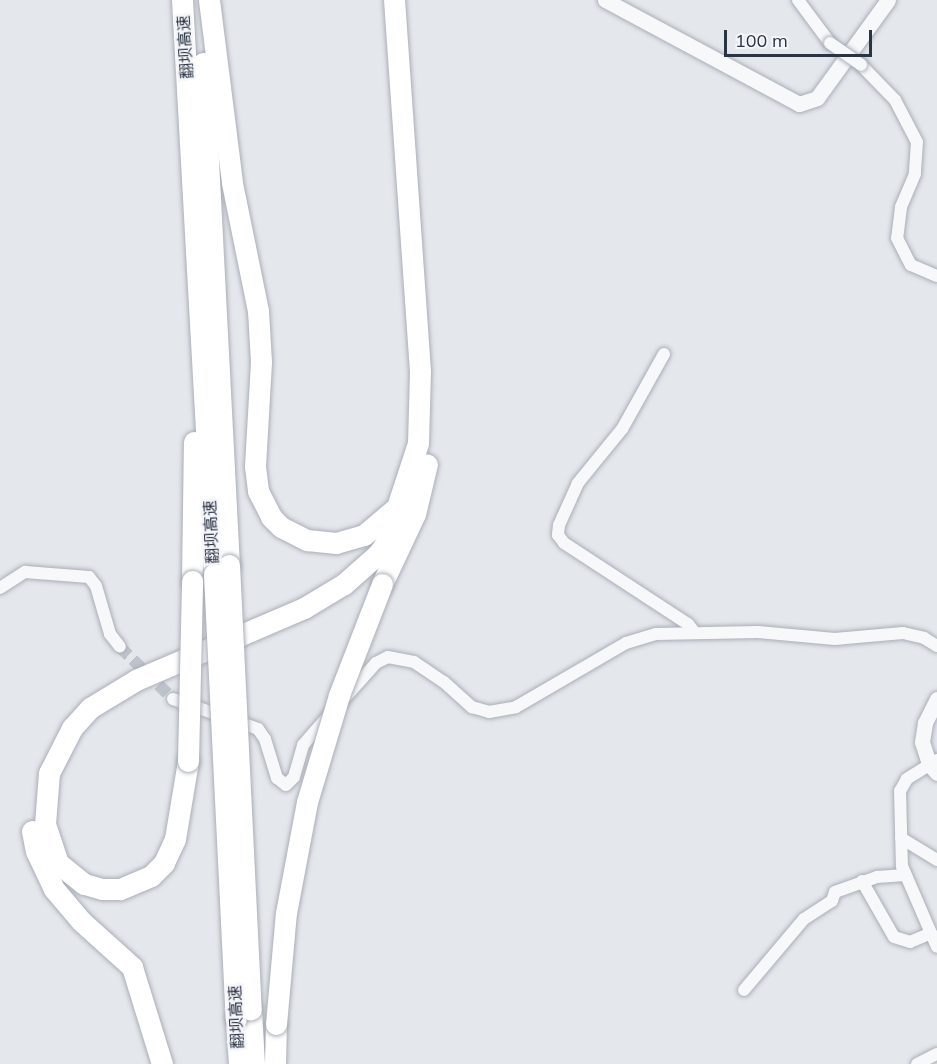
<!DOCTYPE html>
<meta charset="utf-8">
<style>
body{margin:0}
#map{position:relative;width:937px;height:1064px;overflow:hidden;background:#e4e7ec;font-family:Mulish,"Noto Sans SC",sans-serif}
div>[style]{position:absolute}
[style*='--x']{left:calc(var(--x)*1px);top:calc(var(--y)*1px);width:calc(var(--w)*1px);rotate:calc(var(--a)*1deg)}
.minor-tunnel>*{height:12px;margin-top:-6px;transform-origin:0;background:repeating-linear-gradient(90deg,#bfc3cb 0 12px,transparent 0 18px)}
.roads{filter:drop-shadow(0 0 2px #a9aeb7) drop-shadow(0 0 2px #a9aeb7)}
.minor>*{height:12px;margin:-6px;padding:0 6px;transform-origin:6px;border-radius:6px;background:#f7f8fa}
.tertiary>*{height:15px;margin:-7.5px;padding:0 7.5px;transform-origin:7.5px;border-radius:7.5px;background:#f7f8fa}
.motorway>*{height:21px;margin:-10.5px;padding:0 10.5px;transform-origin:10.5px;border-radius:10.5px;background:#fff}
.bridges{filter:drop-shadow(0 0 2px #a9aeb7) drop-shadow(0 0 2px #a9aeb7)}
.minor-bridge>*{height:12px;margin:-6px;padding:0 6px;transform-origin:6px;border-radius:6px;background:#f7f8fa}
.motorway-bridge>*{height:21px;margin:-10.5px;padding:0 10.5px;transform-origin:10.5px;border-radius:10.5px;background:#fff}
span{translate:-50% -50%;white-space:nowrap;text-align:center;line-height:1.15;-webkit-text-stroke:5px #f4f6f9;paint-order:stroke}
.street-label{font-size:16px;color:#2b3445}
.scale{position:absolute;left:724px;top:30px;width:148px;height:27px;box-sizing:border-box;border:3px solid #2b3445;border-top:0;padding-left:8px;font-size:18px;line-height:21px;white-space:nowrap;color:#2b3445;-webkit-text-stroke:4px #f4f6f9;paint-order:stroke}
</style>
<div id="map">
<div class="minor-tunnel">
<div style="--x:120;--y:647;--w:74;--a:44.5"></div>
</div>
<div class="roads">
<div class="minor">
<div style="--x:798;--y:0;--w:54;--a:53.3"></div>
<div style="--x:861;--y:65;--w:49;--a:45.8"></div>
<div style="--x:895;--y:100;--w:47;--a:62.4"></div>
<div style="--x:917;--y:142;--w:32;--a:94"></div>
<div style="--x:915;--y:174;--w:36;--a:113"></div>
<div style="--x:901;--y:207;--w:31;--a:97"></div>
<div style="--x:897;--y:238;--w:30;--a:63"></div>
<div style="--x:911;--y:265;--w:28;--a:23"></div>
<div style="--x:664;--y:354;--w:86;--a:119.2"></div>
<div style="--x:622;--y:429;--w:70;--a:129.2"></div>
<div style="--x:578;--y:483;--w:46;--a:114.3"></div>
<div style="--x:559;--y:525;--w:10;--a:96"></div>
<div style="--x:558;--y:535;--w:10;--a:53"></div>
<div style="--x:564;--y:543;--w:148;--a:33.2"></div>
<div style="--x:688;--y:624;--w:11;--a:52"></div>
<div style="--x:0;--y:588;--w:30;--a:-33"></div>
<div style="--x:25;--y:572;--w:64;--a:4.5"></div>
<div style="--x:89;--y:577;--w:11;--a:52"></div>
<div style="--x:96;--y:586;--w:50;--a:73.7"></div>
<div style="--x:110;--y:634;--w:16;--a:52"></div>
<div style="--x:173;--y:699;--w:90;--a:19.4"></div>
<div style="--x:258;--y:729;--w:12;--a:55"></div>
<div style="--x:265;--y:739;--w:41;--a:72.9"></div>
<div style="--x:277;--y:778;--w:11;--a:38"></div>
<div style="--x:286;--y:785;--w:11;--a:-45"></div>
<div style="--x:294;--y:777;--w:33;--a:-74"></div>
<div style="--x:303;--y:745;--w:38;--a:-49"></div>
<div style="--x:342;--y:701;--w:51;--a:-48.2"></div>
<div style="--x:376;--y:663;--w:13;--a:-27"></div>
<div style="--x:388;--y:657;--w:26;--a:11"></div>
<div style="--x:414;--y:662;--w:36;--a:34"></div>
<div style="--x:444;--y:682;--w:38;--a:42"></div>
<div style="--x:472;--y:707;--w:18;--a:16"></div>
<div style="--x:489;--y:712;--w:27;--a:-10"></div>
<div style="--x:516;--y:707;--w:127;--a:-30.2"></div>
<div style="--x:626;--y:643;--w:31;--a:-17"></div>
<div style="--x:656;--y:634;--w:102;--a:-1.1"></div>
<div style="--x:758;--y:632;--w:77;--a:5.2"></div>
<div style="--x:835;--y:639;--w:68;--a:-5"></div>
<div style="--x:903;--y:633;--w:22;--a:13"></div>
<div style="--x:924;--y:638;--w:15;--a:32"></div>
<div style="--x:937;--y:760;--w:36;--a:148"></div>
<div style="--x:907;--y:779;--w:14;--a:120"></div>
<div style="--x:900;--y:791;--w:75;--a:88.5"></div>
<div style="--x:902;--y:866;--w:88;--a:66.6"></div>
<div style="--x:901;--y:838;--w:42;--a:31.4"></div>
<div style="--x:862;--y:881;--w:64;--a:60.3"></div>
<div style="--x:894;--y:937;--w:17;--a:17"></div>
<div style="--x:910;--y:942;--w:23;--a:-23"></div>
<div style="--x:744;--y:990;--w:93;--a:-49.8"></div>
<div style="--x:804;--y:919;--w:33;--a:-33"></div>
<div style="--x:832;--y:901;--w:9;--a:-72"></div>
<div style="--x:835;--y:892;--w:45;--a:-19.7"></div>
<div style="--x:877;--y:877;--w:28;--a:-4"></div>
<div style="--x:917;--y:1064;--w:22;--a:-27"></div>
</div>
<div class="tertiary">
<div style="--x:605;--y:0;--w:220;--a:28.2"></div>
<div style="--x:799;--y:104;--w:19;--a:-18"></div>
<div style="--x:817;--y:98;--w:121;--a:-54.1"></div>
<div style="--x:937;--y:699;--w:27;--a:117"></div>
<div style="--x:925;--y:723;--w:19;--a:99"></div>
<div style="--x:922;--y:742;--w:23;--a:72"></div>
<div style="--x:929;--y:764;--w:12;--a:48"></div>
</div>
<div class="motorway">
<div style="--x:182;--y:0;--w:575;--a:86.81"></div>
<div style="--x:209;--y:0;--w:184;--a:82.8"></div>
<div style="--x:232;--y:183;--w:131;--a:78.5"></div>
<div style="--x:258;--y:311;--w:51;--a:86.6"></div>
<div style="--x:261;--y:362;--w:104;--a:93.3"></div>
<div style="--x:255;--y:466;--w:25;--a:83"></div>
<div style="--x:258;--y:491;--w:29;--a:63"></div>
<div style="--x:271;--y:517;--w:14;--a:45"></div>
<div style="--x:281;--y:527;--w:29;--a:27"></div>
<div style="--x:307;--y:540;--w:29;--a:6"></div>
<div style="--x:336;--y:543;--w:29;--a:-16"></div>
<div style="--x:364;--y:535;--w:43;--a:-40.3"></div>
<div style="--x:397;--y:507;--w:67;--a:-71.8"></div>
<div style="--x:418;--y:443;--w:72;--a:-88.4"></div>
<div style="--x:420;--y:371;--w:372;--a:-94"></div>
<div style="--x:203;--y:63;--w:503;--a:87.04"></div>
<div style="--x:192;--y:581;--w:139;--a:-89.2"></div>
<div style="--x:382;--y:584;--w:77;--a:-64.8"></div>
<div style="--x:415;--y:514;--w:51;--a:-76.5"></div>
<div style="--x:188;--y:761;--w:79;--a:99.5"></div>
<div style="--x:175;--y:839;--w:26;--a:115"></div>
<div style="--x:164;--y:863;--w:18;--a:135"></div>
<div style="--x:151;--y:876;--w:34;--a:157"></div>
<div style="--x:120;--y:889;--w:18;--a:180"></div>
<div style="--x:102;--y:889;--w:19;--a:-164"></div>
<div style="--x:84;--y:884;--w:33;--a:-141"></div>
<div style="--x:58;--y:863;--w:41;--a:-108.4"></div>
<div style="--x:45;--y:824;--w:51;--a:-85.5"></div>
<div style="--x:49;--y:773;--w:51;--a:-62.9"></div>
<div style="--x:72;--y:728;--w:27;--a:-48"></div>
<div style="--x:90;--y:708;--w:54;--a:-31.3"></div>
<div style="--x:136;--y:680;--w:183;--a:-23.2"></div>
<div style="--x:304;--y:608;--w:47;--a:-31"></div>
<div style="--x:344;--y:584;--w:45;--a:-41.4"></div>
<div style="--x:378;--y:554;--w:58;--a:-55.5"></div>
<div style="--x:32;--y:831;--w:20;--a:79"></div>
<div style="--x:36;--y:851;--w:42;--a:64.7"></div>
<div style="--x:54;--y:889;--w:42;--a:49.8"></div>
<div style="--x:81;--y:921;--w:69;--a:42"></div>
<div style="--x:132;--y:967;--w:102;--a:72.8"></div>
<div style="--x:251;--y:1009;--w:55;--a:86.9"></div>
<div style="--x:236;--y:1018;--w:46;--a:86.3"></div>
<div style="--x:275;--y:1064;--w:40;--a:-88.6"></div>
</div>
</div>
<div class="bridges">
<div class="minor-bridge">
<div style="--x:830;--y:43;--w:38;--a:35"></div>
</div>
<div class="motorway-bridge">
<div style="--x:229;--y:565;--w:445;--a:87.2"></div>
<div style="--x:214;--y:574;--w:445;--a:87.2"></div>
<div style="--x:188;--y:761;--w:180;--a:-88.7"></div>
<div style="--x:276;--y:1024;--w:111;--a:-84.9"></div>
<div style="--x:286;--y:913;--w:113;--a:-79.3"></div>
<div style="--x:307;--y:802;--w:112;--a:-73.3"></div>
<div style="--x:339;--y:695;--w:119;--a:-68.8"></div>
</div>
</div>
<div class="street-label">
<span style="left:185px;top:47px;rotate:-94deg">翻坝高速</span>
<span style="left:211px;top:532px;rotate:-93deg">翻坝高速</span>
<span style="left:236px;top:1017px;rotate:-93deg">翻坝高速</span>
</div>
<div class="scale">100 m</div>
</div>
